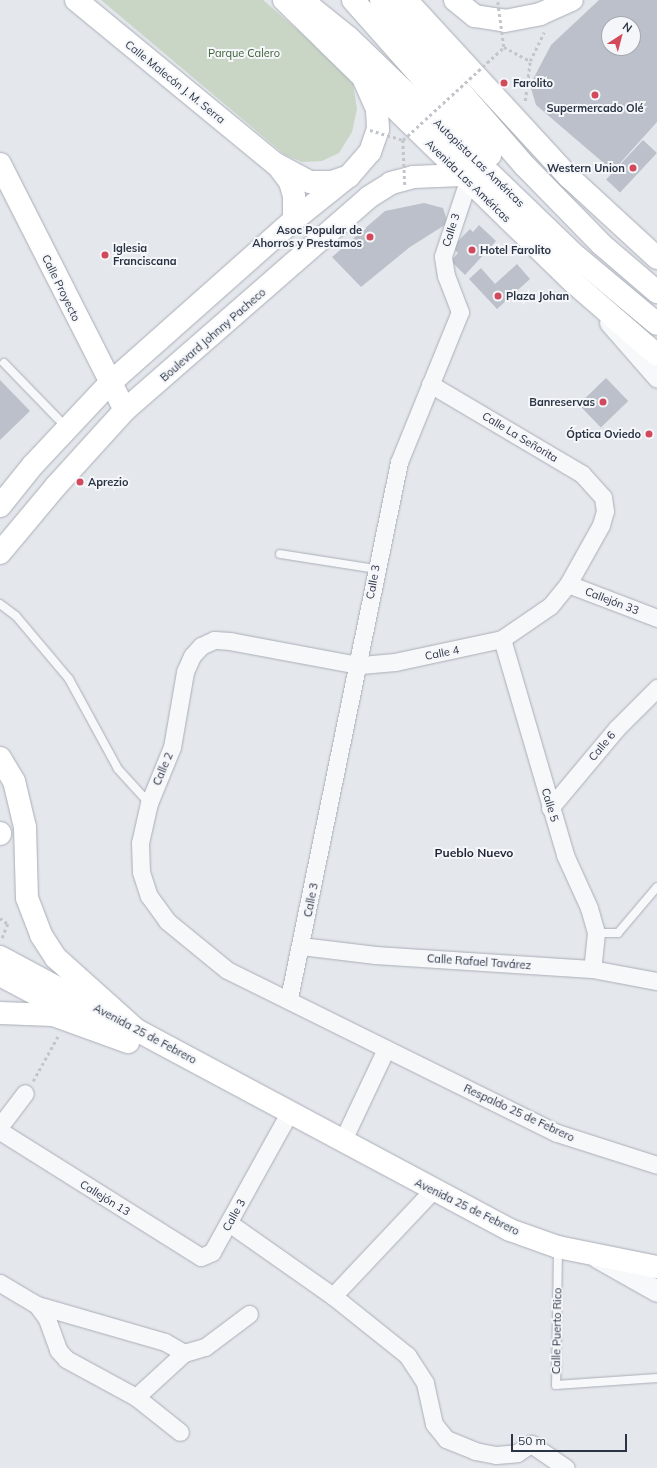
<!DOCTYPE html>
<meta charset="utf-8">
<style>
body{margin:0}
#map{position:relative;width:657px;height:1468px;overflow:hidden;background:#e4e7ec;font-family:Mulish,sans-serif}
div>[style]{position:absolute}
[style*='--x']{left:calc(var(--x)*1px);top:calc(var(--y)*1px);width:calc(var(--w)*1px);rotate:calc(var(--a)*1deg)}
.green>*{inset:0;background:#c9d6c5}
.building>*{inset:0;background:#bbc0ca;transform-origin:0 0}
.path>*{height:2.5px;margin-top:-1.25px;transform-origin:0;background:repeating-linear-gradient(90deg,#c2c5cb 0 3px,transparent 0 6px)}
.roads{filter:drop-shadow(0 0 1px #a9aeb7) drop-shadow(0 0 1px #a9aeb7)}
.service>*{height:8px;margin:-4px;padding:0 4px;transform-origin:4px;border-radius:4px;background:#f7f8fa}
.minor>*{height:17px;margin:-8.5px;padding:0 8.5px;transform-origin:8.5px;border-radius:8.5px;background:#f7f8fa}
.tertiary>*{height:21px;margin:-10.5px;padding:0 10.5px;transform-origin:10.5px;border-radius:10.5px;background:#f7f8fa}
.secondary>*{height:22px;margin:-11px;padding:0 11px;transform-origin:11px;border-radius:11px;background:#fff}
.primary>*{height:22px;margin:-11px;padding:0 11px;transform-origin:11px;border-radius:11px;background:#fff}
.motorway>*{height:22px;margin:-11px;padding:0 11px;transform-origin:11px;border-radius:11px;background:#fff}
.path-bridge>*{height:2.5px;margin-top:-1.25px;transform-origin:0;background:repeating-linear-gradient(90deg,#c2c5cb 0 3px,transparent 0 6px)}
.dots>*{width:11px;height:11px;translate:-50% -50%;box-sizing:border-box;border:2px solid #f4f6f9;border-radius:50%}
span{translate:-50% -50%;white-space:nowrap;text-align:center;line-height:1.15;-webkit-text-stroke:4px #f4f6f9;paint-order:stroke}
.park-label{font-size:11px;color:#3f6138}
.street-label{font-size:11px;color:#2b3445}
.poi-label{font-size:11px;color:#2b3445;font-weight:700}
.left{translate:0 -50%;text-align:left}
.right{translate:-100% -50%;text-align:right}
.neighbourhood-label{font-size:12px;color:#1d2536;font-weight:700}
.north{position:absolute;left:601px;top:16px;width:40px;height:40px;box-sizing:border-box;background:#f4f6f9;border:1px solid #a4a8b1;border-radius:50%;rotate:36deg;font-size:11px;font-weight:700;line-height:16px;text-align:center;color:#2b3445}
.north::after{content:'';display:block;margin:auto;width:14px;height:18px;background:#d1495b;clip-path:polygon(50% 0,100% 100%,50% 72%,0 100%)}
.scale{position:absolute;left:511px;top:1434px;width:116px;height:18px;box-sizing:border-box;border:2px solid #2b3445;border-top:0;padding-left:5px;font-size:12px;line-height:14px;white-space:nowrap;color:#2b3445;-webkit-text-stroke:3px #f4f6f9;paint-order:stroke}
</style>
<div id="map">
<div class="green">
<div style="clip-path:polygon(101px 0,263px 0,330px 58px,353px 84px,357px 109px,352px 132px,339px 153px,322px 161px,302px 162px,285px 155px)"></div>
</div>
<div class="building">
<div style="clip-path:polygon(evenodd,599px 0,657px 0,657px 122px,613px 171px,536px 105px,530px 85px,551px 45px,599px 0,609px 24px,633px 24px,633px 48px,609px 48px,609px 24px)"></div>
<div style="left:643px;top:140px;width:19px;height:54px;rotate:43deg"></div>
<div style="clip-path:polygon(424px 203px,443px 208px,448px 223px,410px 247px,361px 287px,332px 257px,385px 211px)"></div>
<div style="clip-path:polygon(479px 225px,496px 241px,465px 275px,451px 261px,458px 253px,452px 247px,470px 229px,473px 232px)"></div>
<div style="clip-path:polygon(517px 264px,530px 279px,497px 309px,469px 279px,481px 268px,495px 284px)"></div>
<div style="left:606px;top:378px;width:32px;height:38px;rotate:46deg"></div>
<div style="clip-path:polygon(0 380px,30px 411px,0 440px)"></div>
</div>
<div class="path">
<div style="--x:525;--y:101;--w:40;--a:-82.9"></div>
<div style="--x:530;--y:61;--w:32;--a:-64"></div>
<div style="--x:0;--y:918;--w:10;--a:37"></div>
<div style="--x:8;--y:924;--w:16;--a:112"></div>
<div style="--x:33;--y:1081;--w:51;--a:-60.9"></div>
</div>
<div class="roads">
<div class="service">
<div style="--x:4;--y:363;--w:91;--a:45.9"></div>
<div style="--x:280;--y:554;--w:97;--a:8.9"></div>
<div style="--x:0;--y:604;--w:20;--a:37"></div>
<div style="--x:16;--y:616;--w:82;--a:49.9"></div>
<div style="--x:69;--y:679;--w:102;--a:61.4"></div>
<div style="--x:118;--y:769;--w:46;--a:47.6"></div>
<div style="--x:596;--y:933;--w:22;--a:0"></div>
<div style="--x:618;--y:933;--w:60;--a:-49.7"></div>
<div style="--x:558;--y:1248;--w:137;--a:90.8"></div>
<div style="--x:556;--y:1385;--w:101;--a:-4"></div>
</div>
<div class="minor">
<div style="--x:608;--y:323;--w:74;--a:48.8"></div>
<div style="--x:430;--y:384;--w:177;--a:30.6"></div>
<div style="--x:582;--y:474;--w:31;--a:48"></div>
<div style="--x:603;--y:497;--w:14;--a:82"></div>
<div style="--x:605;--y:511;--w:15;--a:106"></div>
<div style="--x:601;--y:525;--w:68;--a:119.2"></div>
<div style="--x:568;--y:584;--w:28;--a:129"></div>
<div style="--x:550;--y:606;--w:58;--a:145.5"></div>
<div style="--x:502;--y:639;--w:109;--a:167.9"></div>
<div style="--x:395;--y:662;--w:37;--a:175"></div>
<div style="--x:358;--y:665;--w:130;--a:-169.4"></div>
<div style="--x:230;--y:641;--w:16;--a:-176"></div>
<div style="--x:214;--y:640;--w:14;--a:155"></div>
<div style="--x:201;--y:646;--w:13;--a:132"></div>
<div style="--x:192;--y:656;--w:17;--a:114"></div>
<div style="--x:185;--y:672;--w:76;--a:99.8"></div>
<div style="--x:172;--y:747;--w:61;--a:112.3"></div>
<div style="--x:149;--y:803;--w:41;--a:102.7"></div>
<div style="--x:140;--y:843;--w:29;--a:88"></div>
<div style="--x:141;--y:872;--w:25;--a:72"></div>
<div style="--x:149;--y:896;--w:31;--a:54"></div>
<div style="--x:167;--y:921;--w:77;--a:39.2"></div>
<div style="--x:227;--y:970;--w:368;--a:26.3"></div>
<div style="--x:557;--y:1133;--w:105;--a:17.7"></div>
<div style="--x:568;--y:584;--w:95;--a:20.9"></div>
<div style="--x:502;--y:639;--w:225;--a:73.7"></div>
<div style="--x:565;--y:855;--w:58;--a:65.6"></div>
<div style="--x:589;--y:908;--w:26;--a:74"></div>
<div style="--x:596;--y:933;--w:36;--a:96"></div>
<div style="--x:550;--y:808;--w:104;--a:-50.1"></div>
<div style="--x:617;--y:728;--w:57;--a:-45"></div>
<div style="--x:301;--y:946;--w:75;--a:6.9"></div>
<div style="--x:375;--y:955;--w:217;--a:3.7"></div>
<div style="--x:592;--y:969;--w:66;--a:10.5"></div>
<div style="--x:289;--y:998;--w:547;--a:-78.4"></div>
<div style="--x:399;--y:462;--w:162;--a:-67.9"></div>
<div style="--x:460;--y:312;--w:39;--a:-111"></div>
<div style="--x:446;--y:276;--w:20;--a:-99"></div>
<div style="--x:443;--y:256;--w:79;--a:-71.6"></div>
<div style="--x:0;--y:1126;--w:41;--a:-52.9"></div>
<div style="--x:0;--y:1131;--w:237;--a:32.1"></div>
<div style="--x:201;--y:1257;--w:12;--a:-24"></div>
<div style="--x:212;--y:1252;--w:159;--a:-61"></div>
<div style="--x:342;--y:1142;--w:103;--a:-64.7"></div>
<div style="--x:229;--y:1223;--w:127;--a:35.1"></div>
<div style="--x:333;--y:1296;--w:95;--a:38.6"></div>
<div style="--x:407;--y:1355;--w:33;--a:57"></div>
<div style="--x:425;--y:1383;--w:42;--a:77.6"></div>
<div style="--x:434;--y:1424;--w:19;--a:51"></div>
<div style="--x:446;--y:1439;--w:31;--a:22"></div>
<div style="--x:475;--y:1451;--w:21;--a:11"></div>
<div style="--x:496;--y:1455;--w:21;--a:-5"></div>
<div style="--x:517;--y:1453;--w:17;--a:-33"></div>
<div style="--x:531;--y:1444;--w:42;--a:34.4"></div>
<div style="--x:0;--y:1283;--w:43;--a:30.7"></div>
<div style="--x:37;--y:1305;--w:133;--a:16.1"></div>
<div style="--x:165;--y:1342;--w:22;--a:30"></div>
<div style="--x:184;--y:1353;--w:65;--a:137.5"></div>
<div style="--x:333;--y:1296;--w:146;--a:-46.7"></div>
<div style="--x:37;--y:1305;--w:17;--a:54"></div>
<div style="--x:47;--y:1319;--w:33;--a:70"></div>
<div style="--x:58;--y:1350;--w:12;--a:48"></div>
<div style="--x:66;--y:1359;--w:80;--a:28.5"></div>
<div style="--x:136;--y:1397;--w:56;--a:38.5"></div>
<div style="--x:184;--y:1353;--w:22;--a:-16"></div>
<div style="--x:205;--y:1347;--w:55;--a:-36.9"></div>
</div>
<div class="tertiary">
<div style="--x:597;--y:1257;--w:69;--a:29.5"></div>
</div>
<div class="secondary">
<div style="--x:76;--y:0;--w:259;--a:39.4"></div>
<div style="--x:276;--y:164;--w:38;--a:28"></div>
<div style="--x:310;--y:182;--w:22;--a:0"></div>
<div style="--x:332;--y:182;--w:18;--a:-19"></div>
<div style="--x:0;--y:164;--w:276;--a:63.1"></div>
<div style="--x:278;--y:166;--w:20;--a:53"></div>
<div style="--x:290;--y:182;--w:15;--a:74"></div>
<div style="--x:294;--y:196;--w:24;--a:90"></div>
<div style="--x:0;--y:957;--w:578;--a:28.16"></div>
<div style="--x:510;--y:1230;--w:51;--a:19.5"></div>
<div style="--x:558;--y:1247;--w:101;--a:11.4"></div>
<div style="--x:0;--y:975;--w:94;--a:27.9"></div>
</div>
<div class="primary">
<div style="--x:284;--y:0;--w:404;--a:44.3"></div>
<div style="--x:573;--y:282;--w:111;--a:41"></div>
<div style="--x:406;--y:0;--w:241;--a:47.4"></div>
<div style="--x:569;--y:177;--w:120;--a:42.6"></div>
<div style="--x:0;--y:506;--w:53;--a:-51.2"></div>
<div style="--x:33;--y:465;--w:111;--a:-46.8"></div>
<div style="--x:109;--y:384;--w:247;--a:-41.6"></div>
<div style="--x:294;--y:220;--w:70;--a:-38.7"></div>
<div style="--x:349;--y:176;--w:32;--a:-49"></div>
<div style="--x:370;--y:152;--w:24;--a:-71"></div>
<div style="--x:378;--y:129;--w:20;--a:-93"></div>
<div style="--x:377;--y:109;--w:32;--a:-114"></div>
<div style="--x:0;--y:553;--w:87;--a:-50.1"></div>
<div style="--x:56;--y:486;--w:103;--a:-47.8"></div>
<div style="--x:125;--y:410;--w:324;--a:-41.1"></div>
<div style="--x:369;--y:197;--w:26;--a:-32"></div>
<div style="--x:391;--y:183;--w:23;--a:-15"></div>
<div style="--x:413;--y:177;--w:49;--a:-2.3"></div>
<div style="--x:0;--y:758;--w:27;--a:59"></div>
<div style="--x:14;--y:781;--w:47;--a:76.6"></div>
<div style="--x:25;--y:827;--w:71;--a:88.4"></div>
<div style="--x:27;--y:898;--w:40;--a:69"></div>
<div style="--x:41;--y:935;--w:27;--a:57"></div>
<div style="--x:56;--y:958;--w:106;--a:41.9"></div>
<div style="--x:0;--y:833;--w:1;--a:90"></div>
<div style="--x:0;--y:1013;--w:53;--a:2.2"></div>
<div style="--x:53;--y:1015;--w:80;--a:19.8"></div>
</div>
<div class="motorway">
<div style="--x:302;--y:0;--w:59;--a:38.8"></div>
<div style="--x:348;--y:37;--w:318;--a:43.9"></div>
<div style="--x:577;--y:257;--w:104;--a:39.9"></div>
<div style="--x:353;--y:0;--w:207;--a:48.5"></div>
<div style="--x:381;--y:0;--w:220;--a:49.1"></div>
<div style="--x:525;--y:166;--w:109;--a:45.7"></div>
<div style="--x:601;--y:244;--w:74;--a:40.6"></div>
<div style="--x:455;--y:0;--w:26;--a:39"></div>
<div style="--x:475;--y:16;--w:30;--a:9"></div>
<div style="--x:505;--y:21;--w:36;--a:-11"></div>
<div style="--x:540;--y:14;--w:35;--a:-24"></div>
</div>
</div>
<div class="path-bridge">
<div style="--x:498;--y:2;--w:45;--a:82.4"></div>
<div style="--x:504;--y:47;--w:30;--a:28"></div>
<div style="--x:370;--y:130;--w:34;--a:17"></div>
<div style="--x:403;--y:140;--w:45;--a:87.5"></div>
<div style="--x:403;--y:140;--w:137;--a:-42.6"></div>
</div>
<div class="dots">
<div style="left:504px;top:83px;background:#d1495b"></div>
<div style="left:595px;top:95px;background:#d1495b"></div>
<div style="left:633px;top:168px;background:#d1495b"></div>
<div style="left:370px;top:237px;background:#d1495b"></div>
<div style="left:472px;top:250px;background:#d1495b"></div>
<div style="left:105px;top:255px;background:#d1495b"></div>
<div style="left:498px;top:296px;background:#d1495b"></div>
<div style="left:603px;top:402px;background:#d1495b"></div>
<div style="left:649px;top:434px;background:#d1495b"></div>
<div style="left:80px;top:482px;background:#d1495b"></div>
</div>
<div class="park-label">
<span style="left:244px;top:53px">Parque Calero</span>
</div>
<div class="street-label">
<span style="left:175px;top:82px;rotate:39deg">Calle Malecón J. M. Serra</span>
<span style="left:479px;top:163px;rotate:44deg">Autopista Las Américas</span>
<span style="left:468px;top:181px;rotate:44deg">Avenida Las Américas</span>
<span style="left:451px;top:230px;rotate:-72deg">Calle 3</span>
<span style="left:61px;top:288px;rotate:64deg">Calle Proyecto</span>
<span style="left:213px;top:335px;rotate:-41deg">Boulevard Johnny Pacheco</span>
<span style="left:520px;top:437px;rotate:31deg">Calle La Señorita</span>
<span style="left:373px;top:582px;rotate:-80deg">Calle 3</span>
<span style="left:612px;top:601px;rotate:21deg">Callejón 33</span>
<span style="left:442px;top:653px;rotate:-11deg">Calle 4</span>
<span style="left:602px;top:746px;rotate:-50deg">Calle 6</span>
<span style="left:163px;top:769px;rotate:-67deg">Calle 2</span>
<span style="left:550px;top:805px;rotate:73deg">Calle 5</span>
<span style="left:311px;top:900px;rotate:-79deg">Calle 3</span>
<span style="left:479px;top:962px;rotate:4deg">Calle Rafael Tavárez</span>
<span style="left:145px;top:1034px;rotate:28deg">Avenida 25 de Febrero</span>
<span style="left:519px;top:1113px;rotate:25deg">Respaldo 25 de Febrero</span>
<span style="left:105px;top:1198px;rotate:32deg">Callejón 13</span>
<span style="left:467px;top:1207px;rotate:26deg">Avenida 25 de Febrero</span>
<span style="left:234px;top:1215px;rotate:-61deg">Calle 3</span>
<span style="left:557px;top:1331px;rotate:-89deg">Calle Puerto Rico</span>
</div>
<div class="poi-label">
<span class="left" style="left:513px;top:83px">Farolito</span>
<span style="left:595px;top:108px">Supermercado Olé</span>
<span class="right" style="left:625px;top:168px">Western Union</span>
<span class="right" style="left:362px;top:237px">Asoc Popular de<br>Ahorros y Prestamos</span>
<span class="left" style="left:113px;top:255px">Iglesia<br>Franciscana</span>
<span class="left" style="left:480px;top:250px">Hotel Farolito</span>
<span class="left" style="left:506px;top:296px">Plaza Johan</span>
<span class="right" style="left:595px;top:402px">Banreservas</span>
<span class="right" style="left:641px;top:434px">Óptica Oviedo</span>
<span class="left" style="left:88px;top:482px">Aprezio</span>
</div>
<div class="neighbourhood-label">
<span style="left:474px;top:853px">Pueblo Nuevo</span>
</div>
<div class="north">N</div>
<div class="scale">50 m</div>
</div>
